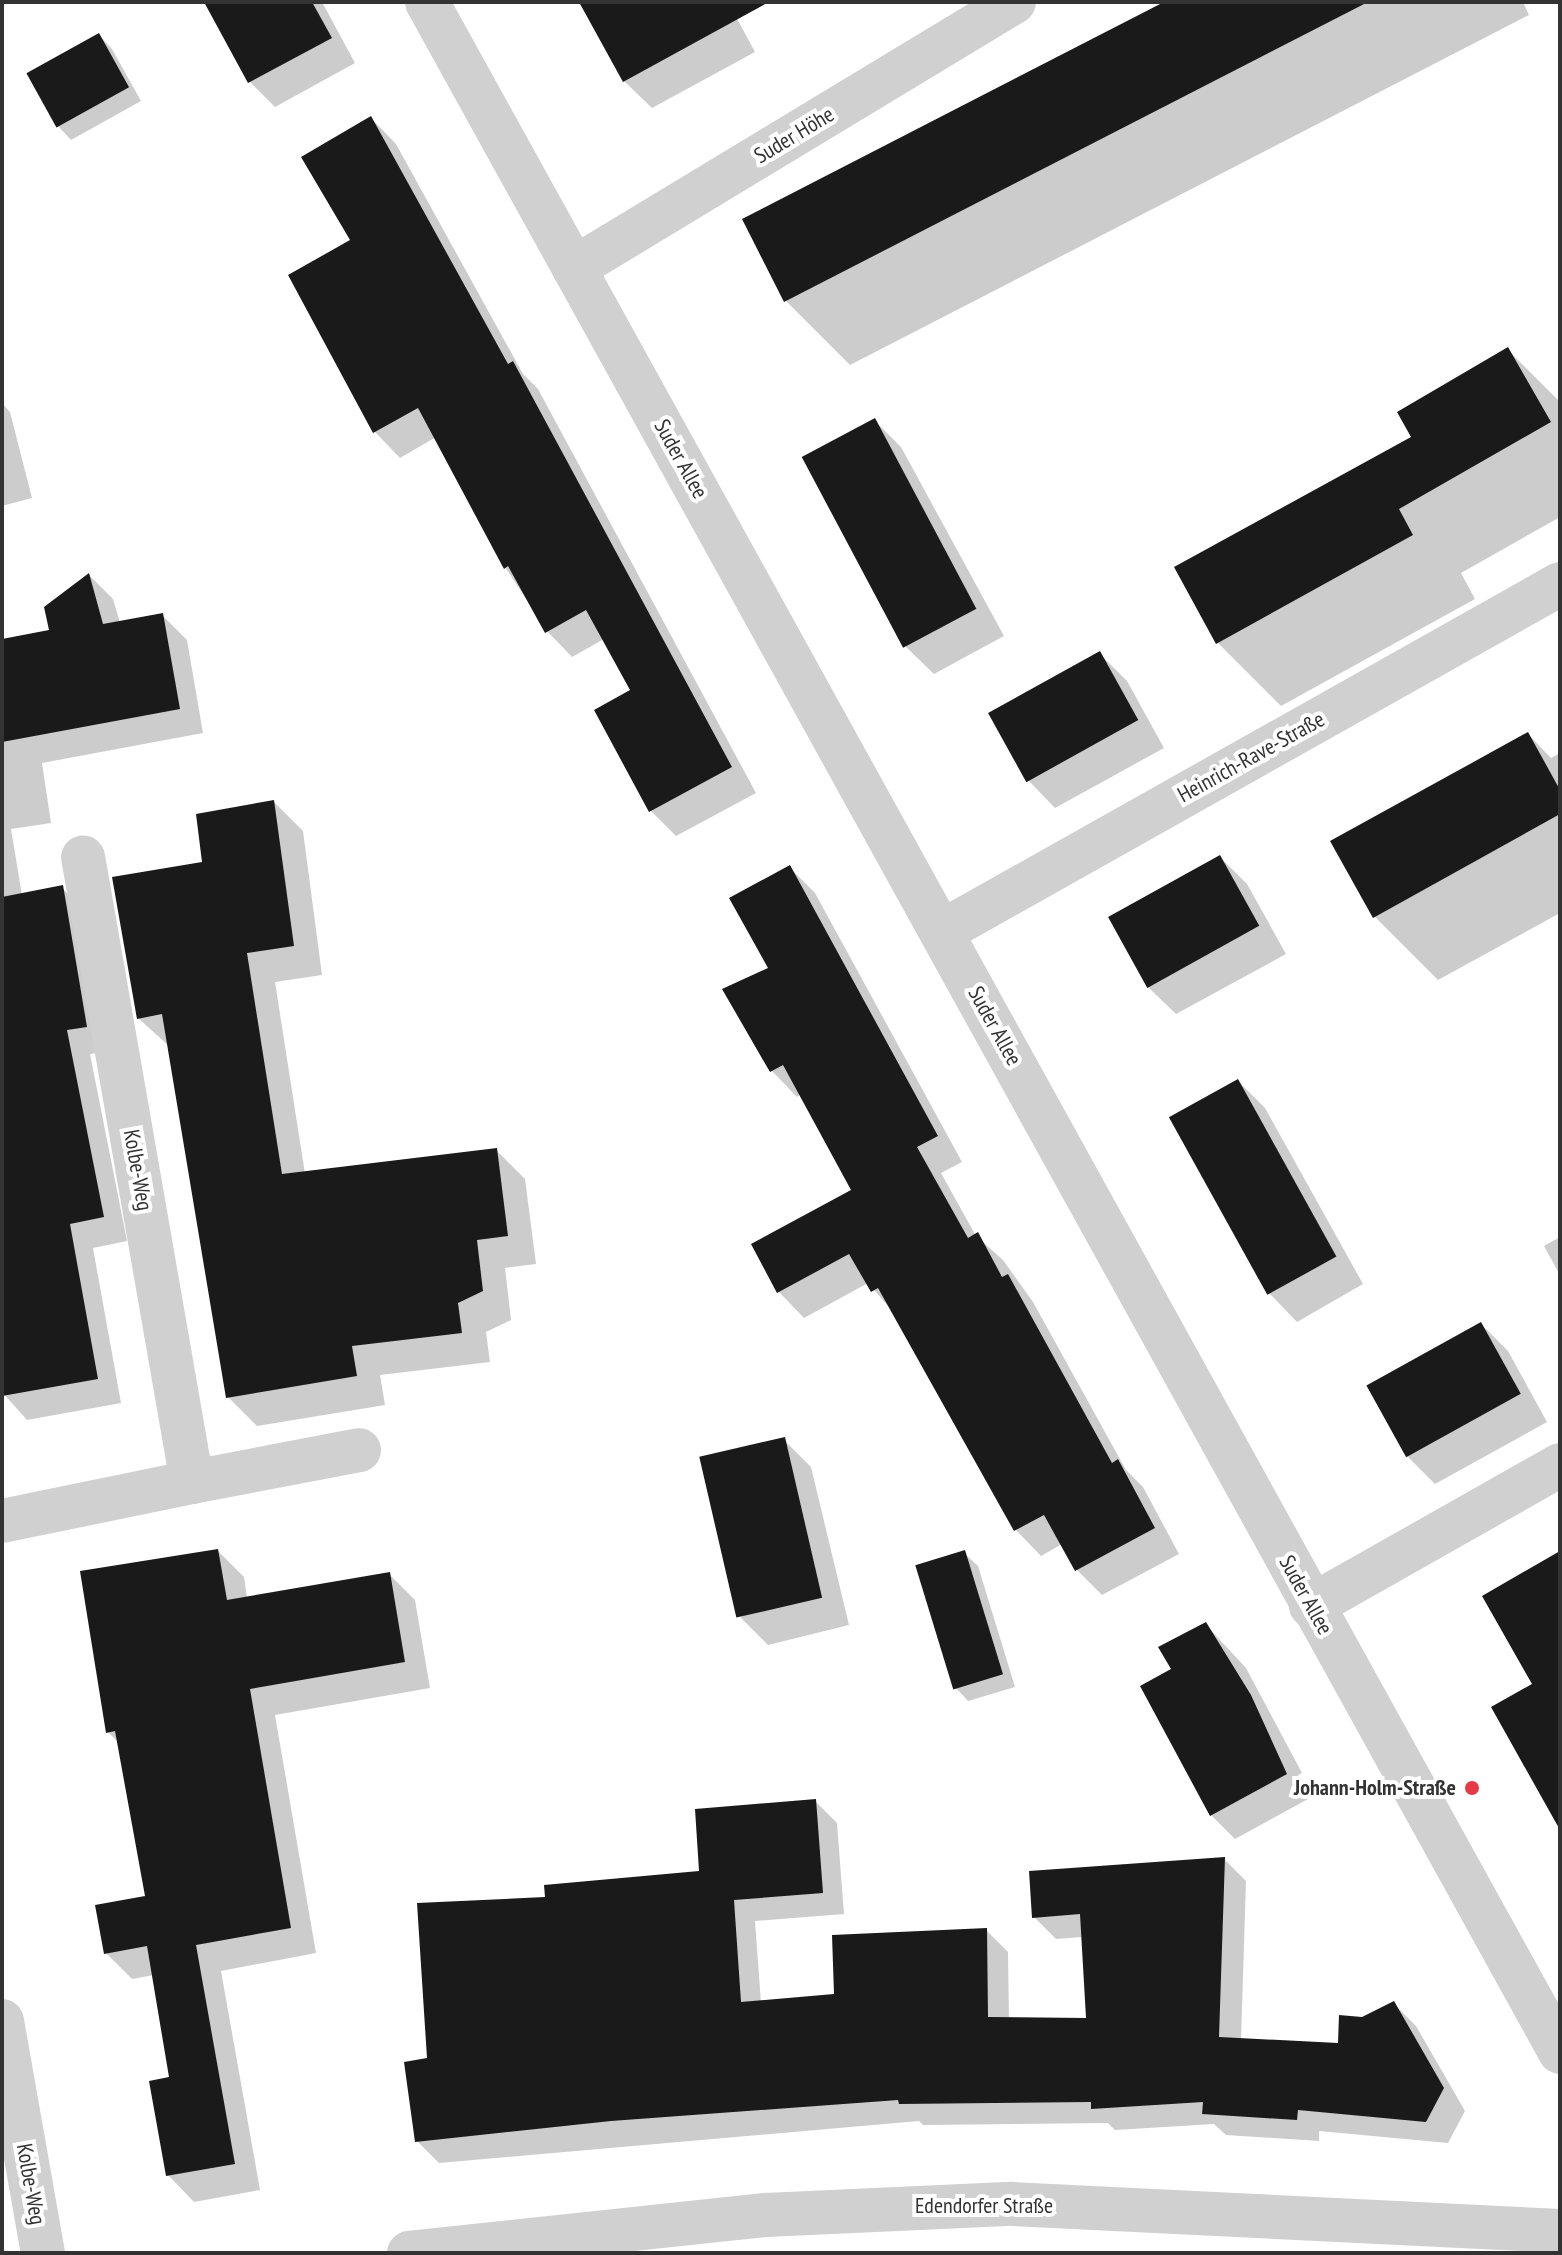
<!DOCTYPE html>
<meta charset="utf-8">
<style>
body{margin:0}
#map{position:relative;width:1562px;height:2255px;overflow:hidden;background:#fff;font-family:"PT Sans Narrow",sans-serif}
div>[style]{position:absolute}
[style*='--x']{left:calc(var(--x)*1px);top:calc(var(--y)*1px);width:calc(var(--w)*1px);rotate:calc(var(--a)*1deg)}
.shadow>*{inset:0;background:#0003}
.building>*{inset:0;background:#1a1a1a;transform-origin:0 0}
.minor>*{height:44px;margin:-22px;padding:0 22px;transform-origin:22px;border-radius:22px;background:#d0d0d0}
.dots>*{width:22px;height:22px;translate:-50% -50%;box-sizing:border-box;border:4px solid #fff;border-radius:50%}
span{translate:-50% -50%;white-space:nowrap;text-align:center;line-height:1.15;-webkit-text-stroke:8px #fff;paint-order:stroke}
.street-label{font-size:22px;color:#333}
.poi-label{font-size:22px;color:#333;font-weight:700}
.right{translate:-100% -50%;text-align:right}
.frame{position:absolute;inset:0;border:4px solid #333;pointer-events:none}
</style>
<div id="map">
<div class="shadow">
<div style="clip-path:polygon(207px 2px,322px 2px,355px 63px,275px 107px,250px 82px)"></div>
<div style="clip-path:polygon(607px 2px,728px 2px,755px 52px,652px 108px,624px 81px)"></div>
<div style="clip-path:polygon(1168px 2px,1523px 2px,1529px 15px,850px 365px,786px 301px)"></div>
<div style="clip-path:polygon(99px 35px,112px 49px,141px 101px,71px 140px,58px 126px,29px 74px)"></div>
<div style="clip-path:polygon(371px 118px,396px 144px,523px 374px,538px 389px,756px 793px,676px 836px,651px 811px,633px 691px,604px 639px,572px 657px,547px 631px,505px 567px,436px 437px,400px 458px,375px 432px,290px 276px,352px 241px)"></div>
<div style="clip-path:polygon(1508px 350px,1560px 402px,1560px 517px,1461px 573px,1475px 599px,1281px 706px,1218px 643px,1414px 438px)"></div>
<div style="clip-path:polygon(2px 403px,10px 412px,32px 498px,2px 506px)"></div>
<div style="clip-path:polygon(874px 420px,901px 447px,1004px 636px,934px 674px,906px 647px)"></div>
<div style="clip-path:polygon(89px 575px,113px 599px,120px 623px,162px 615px,187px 640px,203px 733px,42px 763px,51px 823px,11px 829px,22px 895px,62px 888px,86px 912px,111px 1051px,90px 1054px,127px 1241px,93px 1248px,121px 1403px,27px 1420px,2px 1392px,2px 641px,51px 632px)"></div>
<div style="clip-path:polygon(1100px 654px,1127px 681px,1164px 748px,1055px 808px,1028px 780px)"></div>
<div style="clip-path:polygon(1528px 734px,1551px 758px,1560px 753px,1560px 913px,1438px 980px,1375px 917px)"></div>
<div style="clip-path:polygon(274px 802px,303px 831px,322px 975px,275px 982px,305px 1174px,496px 1150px,525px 1179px,536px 1264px,505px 1268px,511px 1320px,486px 1332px,490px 1362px,380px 1375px,385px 1405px,257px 1426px,228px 1397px,169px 1046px,138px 1018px,204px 863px)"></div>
<div style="clip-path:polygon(1220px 857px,1247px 884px,1286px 954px,1176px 1014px,1148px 987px)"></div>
<div style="clip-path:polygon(789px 867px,815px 893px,962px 1162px,941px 1173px,976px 1236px,1003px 1260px,1033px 1302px,1126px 1470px,1143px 1487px,1179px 1554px,1102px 1595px,1077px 1570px,1062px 1544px,1041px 1556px,1016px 1530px,895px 1314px,868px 1283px,804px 1318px,779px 1292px,853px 1191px,801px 1094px,797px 1097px,772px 1071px,771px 969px)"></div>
<div style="clip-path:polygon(1238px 1081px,1265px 1108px,1363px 1284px,1297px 1322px,1270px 1294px)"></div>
<div style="clip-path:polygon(1560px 1237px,1560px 1275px,1544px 1246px)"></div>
<div style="clip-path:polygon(1481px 1324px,1508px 1351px,1547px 1422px,1435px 1484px,1408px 1457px)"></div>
<div style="clip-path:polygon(784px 1440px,811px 1467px,849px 1625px,768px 1645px,741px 1618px)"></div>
<div style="clip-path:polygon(218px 1551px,244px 1577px,247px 1598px,389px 1574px,415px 1600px,430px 1688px,275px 1715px,316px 1953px,221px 1971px,260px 2190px,194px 2202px,168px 2175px,171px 2078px,154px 1975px,132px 1979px,106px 1953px,147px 1898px,119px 1743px,108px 1732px)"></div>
<div style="clip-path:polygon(964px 1553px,978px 1566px,1015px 1687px,968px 1701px,955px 1687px)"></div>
<div style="clip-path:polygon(1206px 1625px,1246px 1668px,1302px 1773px,1298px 1775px,1310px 1798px,1235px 1839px,1211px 1815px,1174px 1670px)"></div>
<div style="clip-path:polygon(815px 1801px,837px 1823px,844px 1914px,755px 1921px,761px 2003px,836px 1996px,986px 1930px,1008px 1952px,1009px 2020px,1088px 2020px,1083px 1937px,1056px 1939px,1034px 1917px,1224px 1859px,1246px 1881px,1241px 2040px,1340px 2045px,1363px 2019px,1394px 2004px,1416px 2026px,1465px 2111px,1448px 2143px,1319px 2131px,1319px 2141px,1226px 2135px,1214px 2124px,1115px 2130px,1108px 2123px,923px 2125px,919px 2121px,439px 2163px,417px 2141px,429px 2060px,547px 1899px,701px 1873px)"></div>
</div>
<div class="building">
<div style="clip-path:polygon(204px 2px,312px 2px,332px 38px,248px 83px)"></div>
<div style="clip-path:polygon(579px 2px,769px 2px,623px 82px)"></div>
<div style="clip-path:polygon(1164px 2px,1368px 2px,784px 302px,742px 219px)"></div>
<div style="left:99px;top:33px;width:62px;height:83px;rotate:61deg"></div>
<div style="clip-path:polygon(371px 116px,508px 364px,513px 361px,732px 767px,649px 812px,594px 710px,630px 690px,586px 610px,545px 633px,508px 566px,504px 569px,418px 408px,373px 433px,288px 275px,350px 240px,301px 157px)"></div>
<div style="clip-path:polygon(1508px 347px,1551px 422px,1399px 509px,1413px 535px,1216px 644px,1174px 567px,1411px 437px,1397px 412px)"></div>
<div style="left:875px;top:418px;width:216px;height:83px;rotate:62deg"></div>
<div style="clip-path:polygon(89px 573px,103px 624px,163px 613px,180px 709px,2px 742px,2px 639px,49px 630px,44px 607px)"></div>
<div style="left:1100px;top:651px;width:79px;height:128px;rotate:61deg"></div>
<div style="clip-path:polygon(1528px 732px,1560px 790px,1560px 814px,1373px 918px,1330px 841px)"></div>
<div style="clip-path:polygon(274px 800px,294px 946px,247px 953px,282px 1174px,497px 1148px,508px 1236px,477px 1240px,483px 1291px,458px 1303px,462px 1333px,352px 1346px,357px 1376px,226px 1398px,162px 1014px,137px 1019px,112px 877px,202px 862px,196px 814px)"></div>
<div style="left:1220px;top:855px;width:81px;height:128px;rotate:61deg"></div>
<div style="clip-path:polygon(790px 865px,938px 1136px,917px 1147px,968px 1238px,978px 1232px,1002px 1277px,1008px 1274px,1112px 1463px,1118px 1459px,1155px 1528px,1075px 1571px,1044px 1515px,1014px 1531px,878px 1288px,871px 1292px,849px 1254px,777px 1293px,751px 1244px,851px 1190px,783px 1065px,770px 1072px,722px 989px,768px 968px,729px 898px)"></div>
<div style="clip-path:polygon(63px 885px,87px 1027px,67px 1030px,104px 1217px,70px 1224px,98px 1379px,2px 1396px,2px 897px)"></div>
<div style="left:1238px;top:1079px;width:203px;height:79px;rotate:61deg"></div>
<div style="left:1481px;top:1322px;width:82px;height:131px;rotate:61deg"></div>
<div style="left:785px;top:1437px;width:165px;height:88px;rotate:77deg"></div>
<div style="clip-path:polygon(218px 1549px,227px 1600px,390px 1572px,405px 1662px,250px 1689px,291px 1928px,196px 1945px,235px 2164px,166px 2176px,149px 2081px,169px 2077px,147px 1946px,104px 1954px,95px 1905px,145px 1896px,115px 1731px,106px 1733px,80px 1571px)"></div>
<div style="left:965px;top:1550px;width:130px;height:52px;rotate:73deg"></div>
<div style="clip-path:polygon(1560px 1551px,1560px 1830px,1491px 1707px,1532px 1684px,1482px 1596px)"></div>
<div style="clip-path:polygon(1206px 1622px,1251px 1695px,1287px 1774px,1210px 1816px,1140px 1686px,1171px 1669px,1158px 1647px)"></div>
<div style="clip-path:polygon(816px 1799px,823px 1893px,734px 1900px,741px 2002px,834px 1994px,832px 1935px,987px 1928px,988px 2017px,1086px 2018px,1080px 1914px,1032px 1918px,1029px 1871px,1225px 1857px,1219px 2037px,1338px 2043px,1339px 2015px,1362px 2017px,1394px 2001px,1444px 2088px,1426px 2122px,1298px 2110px,1297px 2120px,1202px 2114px,1203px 2102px,1091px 2109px,1091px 2102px,899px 2104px,898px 2100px,611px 2121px,415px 2142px,404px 2062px,427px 2058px,417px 1903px,545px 1897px,544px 1885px,699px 1871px,695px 1809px)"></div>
</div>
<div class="minor">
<div style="--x:427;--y:2;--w:2342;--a:61.07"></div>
<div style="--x:574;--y:268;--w:514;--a:-31.15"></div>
<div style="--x:943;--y:931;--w:708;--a:-29.35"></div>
<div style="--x:192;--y:1482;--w:170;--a:-10.8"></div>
<div style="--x:2;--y:1521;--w:194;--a:-11.6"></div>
<div style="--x:192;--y:1482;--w:634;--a:-99.89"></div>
<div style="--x:1311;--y:1606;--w:286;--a:-29.5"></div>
<div style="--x:2;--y:2021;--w:236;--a:80"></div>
<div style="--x:409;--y:2253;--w:359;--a:-6.1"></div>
<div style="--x:766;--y:2215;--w:246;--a:-2.6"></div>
<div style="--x:1012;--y:2204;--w:549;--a:2.82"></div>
</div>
<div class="dots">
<div style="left:1472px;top:1788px;background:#e63946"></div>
</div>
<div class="street-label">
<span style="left:794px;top:135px;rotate:-31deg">Suder Höhe</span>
<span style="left:681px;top:459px;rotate:61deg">Suder Allee</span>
<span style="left:1251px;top:757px;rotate:-29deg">Heinrich-Rave-Straße</span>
<span style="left:995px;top:1026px;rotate:61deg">Suder Allee</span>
<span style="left:138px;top:1170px;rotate:80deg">Kolbe-Weg</span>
<span style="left:1306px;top:1595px;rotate:61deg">Suder Allee</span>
<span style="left:31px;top:2184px;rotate:80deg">Kolbe-Weg</span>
<span style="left:984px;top:2206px">Edendorfer Straße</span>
</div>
<div class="poi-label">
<span class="right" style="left:1456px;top:1788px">Johann-Holm-Straße</span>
</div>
<div class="frame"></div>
</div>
